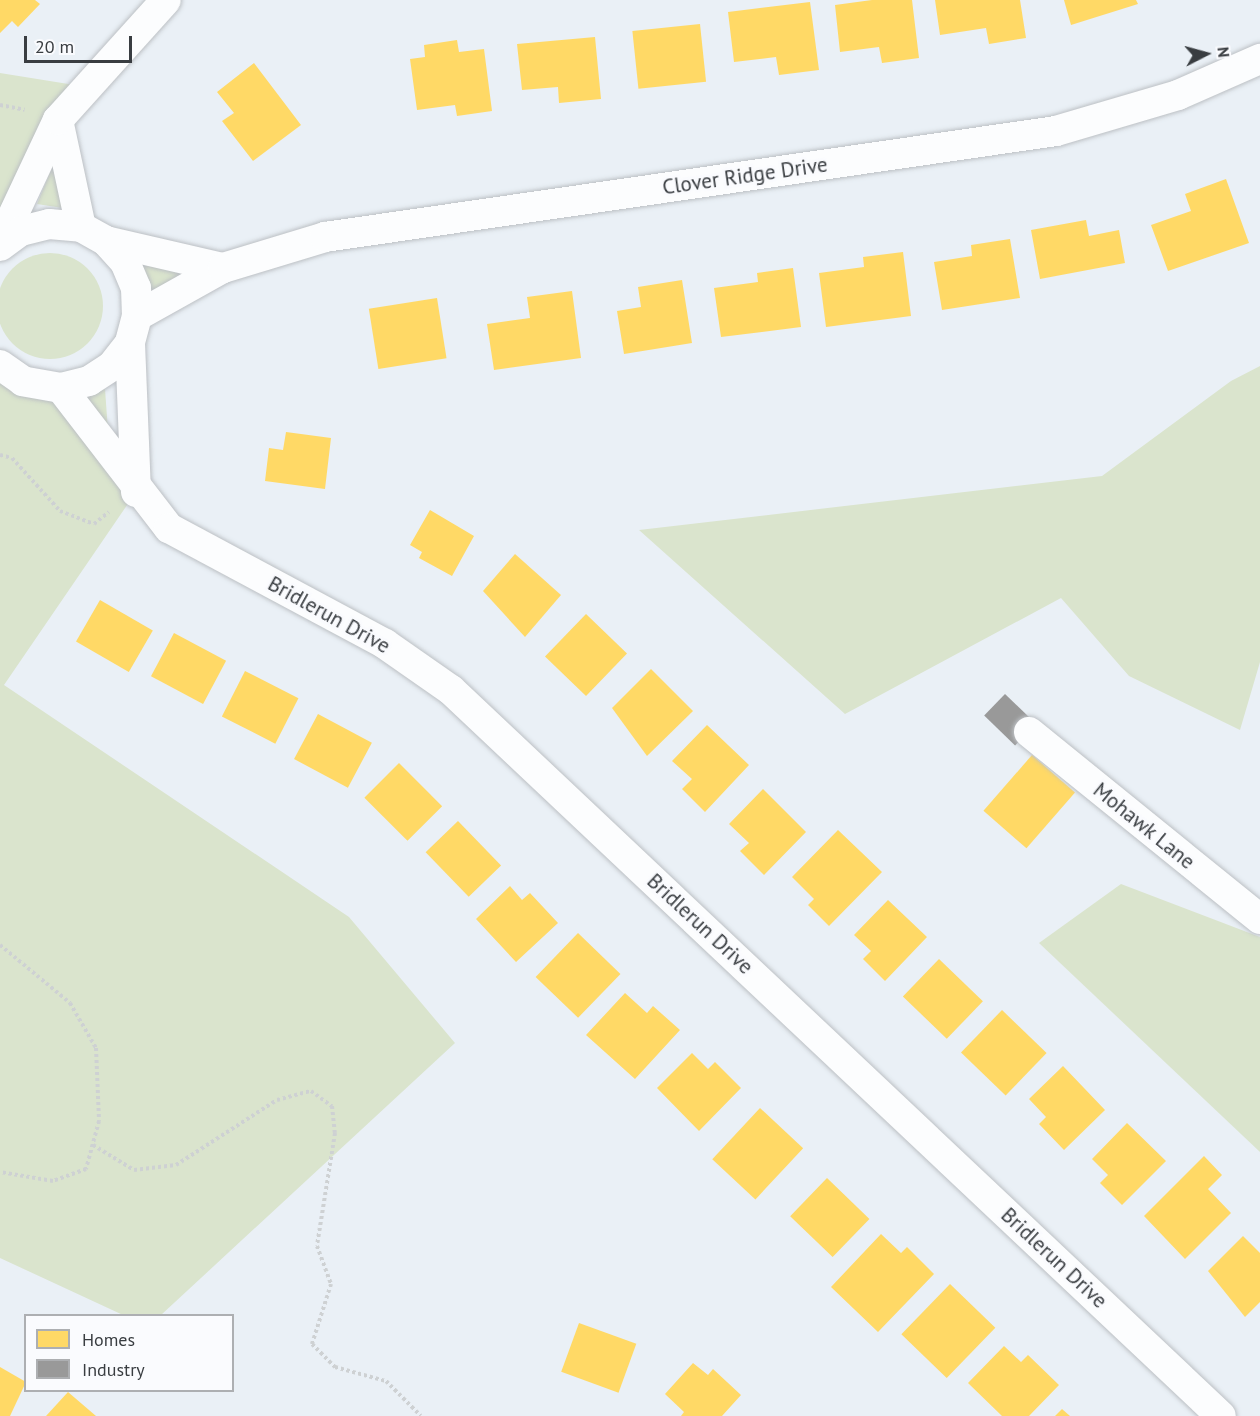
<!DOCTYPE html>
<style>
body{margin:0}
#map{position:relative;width:1260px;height:1416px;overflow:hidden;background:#eaf0f6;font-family:"PT Sans",sans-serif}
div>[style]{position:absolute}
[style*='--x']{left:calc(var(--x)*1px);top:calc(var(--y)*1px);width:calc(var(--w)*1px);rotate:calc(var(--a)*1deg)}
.green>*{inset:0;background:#dae4cd}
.round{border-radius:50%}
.homes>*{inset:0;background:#ffd966;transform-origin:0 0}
.industry>*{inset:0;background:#999;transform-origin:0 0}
.path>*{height:4px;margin-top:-2px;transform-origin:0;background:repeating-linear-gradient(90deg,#ced1d3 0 3px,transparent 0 6px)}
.roads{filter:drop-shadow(0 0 2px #bcc0c4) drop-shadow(0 0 2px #bcc0c4)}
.street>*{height:30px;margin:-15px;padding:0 15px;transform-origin:15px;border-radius:15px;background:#fcfdfe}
span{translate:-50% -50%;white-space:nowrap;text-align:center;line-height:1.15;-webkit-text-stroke:6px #fafbfe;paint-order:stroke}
.street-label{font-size:21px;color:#393d41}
.legend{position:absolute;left:24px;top:1314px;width:210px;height:78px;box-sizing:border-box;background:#fafbfe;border:2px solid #adafb2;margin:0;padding:8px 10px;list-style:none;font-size:18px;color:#393d41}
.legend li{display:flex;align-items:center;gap:12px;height:30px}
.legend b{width:30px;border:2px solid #adafb2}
.north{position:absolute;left:1176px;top:24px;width:60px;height:60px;-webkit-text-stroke:4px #fafbfe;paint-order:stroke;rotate:84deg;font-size:16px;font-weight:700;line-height:24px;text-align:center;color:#393d41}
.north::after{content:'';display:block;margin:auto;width:21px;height:27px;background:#393d41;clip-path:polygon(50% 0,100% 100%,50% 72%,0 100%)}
.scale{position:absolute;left:24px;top:36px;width:108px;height:27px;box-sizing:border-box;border:3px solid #393d41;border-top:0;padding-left:8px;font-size:18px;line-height:21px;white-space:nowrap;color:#393d41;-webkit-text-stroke:4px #fafbfe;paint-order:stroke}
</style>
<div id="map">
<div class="green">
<div style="clip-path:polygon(0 73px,87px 87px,0 243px)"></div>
<div style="clip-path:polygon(55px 160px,69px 209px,37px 204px)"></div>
<div class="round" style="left:-3px;top:253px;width:106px;height:106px"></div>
<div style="clip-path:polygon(140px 264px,187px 270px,150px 300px)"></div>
<div style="clip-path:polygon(0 365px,61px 388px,136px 492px,4px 685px,349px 917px,455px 1043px,161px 1315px,123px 1315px,0 1258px)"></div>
<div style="clip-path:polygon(1260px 366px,1260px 662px,1240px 730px,1129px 676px,1061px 598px,845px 714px,639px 530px,1102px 476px,1231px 381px)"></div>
<div style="clip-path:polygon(105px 389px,109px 445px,78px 397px)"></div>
<div style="clip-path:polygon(1121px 884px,1260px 937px,1260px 1152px,1039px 943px)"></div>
</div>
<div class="homes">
<div style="clip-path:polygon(0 0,35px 0,40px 4px,18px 27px,12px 21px,0 33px)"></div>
<div style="clip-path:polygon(872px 0,912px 0,919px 58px,882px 63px,879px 47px,840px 52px,835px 5px)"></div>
<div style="clip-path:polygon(935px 0,1020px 0,1026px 38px,989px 44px,986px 28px,940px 35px)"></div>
<div style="clip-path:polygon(1064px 0,1136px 0,1138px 4px,1071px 25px)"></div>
<div style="clip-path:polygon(810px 2px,819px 70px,779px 75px,776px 57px,734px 62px,728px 12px)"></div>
<div style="left:700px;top:24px;width:58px;height:68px;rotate:84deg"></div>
<div style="clip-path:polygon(595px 37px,601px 99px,559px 103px,558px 87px,522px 90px,517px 44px)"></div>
<div style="clip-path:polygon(457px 40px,459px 52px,484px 49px,492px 111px,457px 116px,455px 105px,417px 110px,410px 59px,425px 57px,424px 45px)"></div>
<div style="clip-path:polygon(254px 63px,301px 125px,253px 161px,222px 121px,234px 113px,217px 92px)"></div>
<div style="clip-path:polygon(1226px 179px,1249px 243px,1168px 271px,1151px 225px,1191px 211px,1185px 194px)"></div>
<div style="clip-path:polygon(1086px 220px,1089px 236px,1119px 230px,1125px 263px,1040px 279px,1031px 230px)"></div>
<div style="clip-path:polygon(1010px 239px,1020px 298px,942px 310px,934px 262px,972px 256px,971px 245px)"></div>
<div style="clip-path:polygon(903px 252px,911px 316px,826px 327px,819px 273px,864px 267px,863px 257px)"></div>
<div style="clip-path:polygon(793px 268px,801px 327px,721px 337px,714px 288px,758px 282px,757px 273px)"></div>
<div style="clip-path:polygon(682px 280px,692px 343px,624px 354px,617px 311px,641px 307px,638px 287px)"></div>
<div style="clip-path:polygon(572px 291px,581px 358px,494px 370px,487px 324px,530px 318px,527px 297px)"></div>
<div style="left:437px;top:298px;width:61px;height:69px;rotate:81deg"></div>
<div style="clip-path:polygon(286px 432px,331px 438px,325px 489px,265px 481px,269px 448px,283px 450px)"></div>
<div style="clip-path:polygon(430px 510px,474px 536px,452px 576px,419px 558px,422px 552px,410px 545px)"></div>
<div style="clip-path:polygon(515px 554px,561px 595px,525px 637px,483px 591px)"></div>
<div style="left:100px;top:600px;width:61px;height:48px;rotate:30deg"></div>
<div style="left:586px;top:614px;width:57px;height:59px;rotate:44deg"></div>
<div style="left:174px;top:633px;width:59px;height:49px;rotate:28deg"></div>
<div style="clip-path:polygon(651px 669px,693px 711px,647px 756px,612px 708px)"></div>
<div style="left:245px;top:671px;width:60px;height:51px;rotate:27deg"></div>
<div style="left:318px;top:714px;width:61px;height:51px;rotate:28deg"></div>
<div style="clip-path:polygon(707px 725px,749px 765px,705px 812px,682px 789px,692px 779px,672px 761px)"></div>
<div style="left:1032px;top:755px;width:57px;height:74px;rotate:41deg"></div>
<div style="left:399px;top:763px;width:61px;height:49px;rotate:45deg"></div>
<div style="clip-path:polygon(763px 789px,806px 832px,764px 875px,740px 851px,749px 843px,729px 824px)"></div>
<div style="left:458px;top:821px;width:62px;height:45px;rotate:46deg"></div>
<div style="clip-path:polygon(838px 830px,882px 872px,829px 926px,808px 905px,814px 899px,792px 877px)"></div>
<div style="clip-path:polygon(510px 886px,522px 900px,530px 893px,558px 923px,516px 962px,476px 919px)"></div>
<div style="clip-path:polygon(888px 900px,927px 937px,885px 981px,863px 959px,871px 951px,854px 935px)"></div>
<div style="left:578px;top:933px;width:59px;height:61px;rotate:44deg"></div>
<div style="left:939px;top:959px;width:61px;height:52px;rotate:44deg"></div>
<div style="clip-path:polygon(625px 993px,647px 1013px,653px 1006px,680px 1030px,635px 1079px,586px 1035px)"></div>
<div style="left:1002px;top:1010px;width:62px;height:59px;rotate:44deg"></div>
<div style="clip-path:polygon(692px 1053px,708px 1069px,715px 1062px,741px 1088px,699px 1131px,657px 1088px)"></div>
<div style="clip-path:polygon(1063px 1066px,1105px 1110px,1064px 1150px,1039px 1124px,1046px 1117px,1029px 1099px)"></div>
<div style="left:760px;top:1108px;width:59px;height:70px;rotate:43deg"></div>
<div style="clip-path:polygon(1127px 1123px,1166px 1161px,1122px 1205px,1100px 1183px,1108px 1175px,1092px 1159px)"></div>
<div style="clip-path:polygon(1204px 1156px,1222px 1175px,1208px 1189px,1231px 1213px,1185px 1259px,1144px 1216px)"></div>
<div style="left:827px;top:1178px;width:59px;height:53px;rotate:44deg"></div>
<div style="clip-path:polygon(881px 1234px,901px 1253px,907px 1247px,934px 1274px,878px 1332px,831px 1287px)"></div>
<div style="clip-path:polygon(1243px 1236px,1260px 1253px,1260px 1302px,1245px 1317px,1208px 1271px)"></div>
<div style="left:950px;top:1284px;width:63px;height:70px;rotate:44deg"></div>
<div style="left:579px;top:1323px;width:61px;height:52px;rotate:20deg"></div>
<div style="clip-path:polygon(1004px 1346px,1021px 1362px,1028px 1355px,1059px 1385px,1029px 1416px,1002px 1416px,968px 1383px)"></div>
<div style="clip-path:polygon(693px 1363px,708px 1375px,713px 1369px,741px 1395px,722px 1416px,681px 1416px,684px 1412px,665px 1394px)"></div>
<div style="clip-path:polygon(0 1367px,26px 1382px,10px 1416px,0 1416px)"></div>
<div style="clip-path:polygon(68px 1392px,96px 1416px,46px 1416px)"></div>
<div style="clip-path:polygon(1062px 1409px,1070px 1416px,1055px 1416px)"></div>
</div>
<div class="industry">
<div style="left:1005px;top:694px;width:43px;height:30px;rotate:44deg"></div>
</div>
<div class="path">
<div style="--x:0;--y:105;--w:25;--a:11"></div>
<div style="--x:0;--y:455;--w:12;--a:14"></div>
<div style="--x:12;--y:458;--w:72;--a:47.8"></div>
<div style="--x:60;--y:511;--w:36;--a:21"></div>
<div style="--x:94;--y:524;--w:19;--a:-39"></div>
<div style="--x:0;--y:945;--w:91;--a:39.6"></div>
<div style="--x:70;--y:1003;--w:52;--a:60"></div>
<div style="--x:96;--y:1048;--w:73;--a:87.6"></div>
<div style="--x:99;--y:1121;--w:50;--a:105.2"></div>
<div style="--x:86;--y:1169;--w:35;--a:160"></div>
<div style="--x:53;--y:1181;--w:54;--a:-170.4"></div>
<div style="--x:93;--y:1145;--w:48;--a:31.4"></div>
<div style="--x:134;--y:1170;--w:42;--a:-6.8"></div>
<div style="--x:176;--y:1165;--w:120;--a:-32.8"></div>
<div style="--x:277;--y:1100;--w:35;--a:-15"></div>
<div style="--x:311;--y:1091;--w:26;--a:36"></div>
<div style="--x:332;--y:1106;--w:27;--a:84"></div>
<div style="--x:335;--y:1133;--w:114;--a:99.1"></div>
<div style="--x:317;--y:1246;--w:40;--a:69.8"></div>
<div style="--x:331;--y:1284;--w:63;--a:107.6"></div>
<div style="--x:312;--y:1344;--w:33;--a:45"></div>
<div style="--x:335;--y:1367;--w:53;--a:15.4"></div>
<div style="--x:386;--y:1381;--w:49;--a:45"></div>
</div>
<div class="roads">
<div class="street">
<div style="--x:58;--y:120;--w:109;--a:77.9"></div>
<div style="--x:106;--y:241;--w:120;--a:13"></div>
<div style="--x:0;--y:243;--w:136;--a:-64.8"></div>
<div style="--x:58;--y:120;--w:161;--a:-48"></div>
<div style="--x:0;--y:246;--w:26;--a:-36"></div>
<div style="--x:21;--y:231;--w:29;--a:-14"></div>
<div style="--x:49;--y:224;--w:32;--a:5"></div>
<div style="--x:81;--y:227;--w:29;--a:29"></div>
<div style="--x:106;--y:241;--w:28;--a:48"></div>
<div style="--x:125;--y:262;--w:28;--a:67"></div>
<div style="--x:136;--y:288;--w:28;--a:88"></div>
<div style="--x:137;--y:316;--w:28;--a:105"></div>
<div style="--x:130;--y:343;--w:29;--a:128"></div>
<div style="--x:112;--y:366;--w:27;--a:147"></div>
<div style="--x:89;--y:381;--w:29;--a:166"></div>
<div style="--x:61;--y:388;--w:39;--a:-170"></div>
<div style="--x:23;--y:381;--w:28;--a:-145"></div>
<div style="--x:137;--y:316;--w:98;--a:-29.2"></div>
<div style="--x:223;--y:268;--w:107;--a:-16.9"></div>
<div style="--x:325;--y:237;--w:739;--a:-8.25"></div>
<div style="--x:1056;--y:131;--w:127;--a:-16.4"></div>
<div style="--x:1178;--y:95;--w:90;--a:-23.7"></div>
<div style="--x:130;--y:343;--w:149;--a:87.7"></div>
<div style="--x:61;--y:388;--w:177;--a:52.4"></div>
<div style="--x:169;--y:528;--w:245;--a:28.2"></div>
<div style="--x:385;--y:644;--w:80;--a:34.9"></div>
<div style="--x:451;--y:690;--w:1058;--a:43.32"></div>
<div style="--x:1029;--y:732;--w:297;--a:39"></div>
</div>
</div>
<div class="street-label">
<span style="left:745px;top:176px;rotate:-8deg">Clover Ridge Drive</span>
<span style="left:329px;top:615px;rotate:29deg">Bridlerun Drive</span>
<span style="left:1144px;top:826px;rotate:39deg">Mohawk Lane</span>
<span style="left:700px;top:924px;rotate:43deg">Bridlerun Drive</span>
<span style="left:1054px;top:1258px;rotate:43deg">Bridlerun Drive</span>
</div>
<ul class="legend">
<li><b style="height:16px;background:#ffd966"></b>Homes</li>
<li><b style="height:16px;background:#999"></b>Industry</li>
</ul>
<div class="north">N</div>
<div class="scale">20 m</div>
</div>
